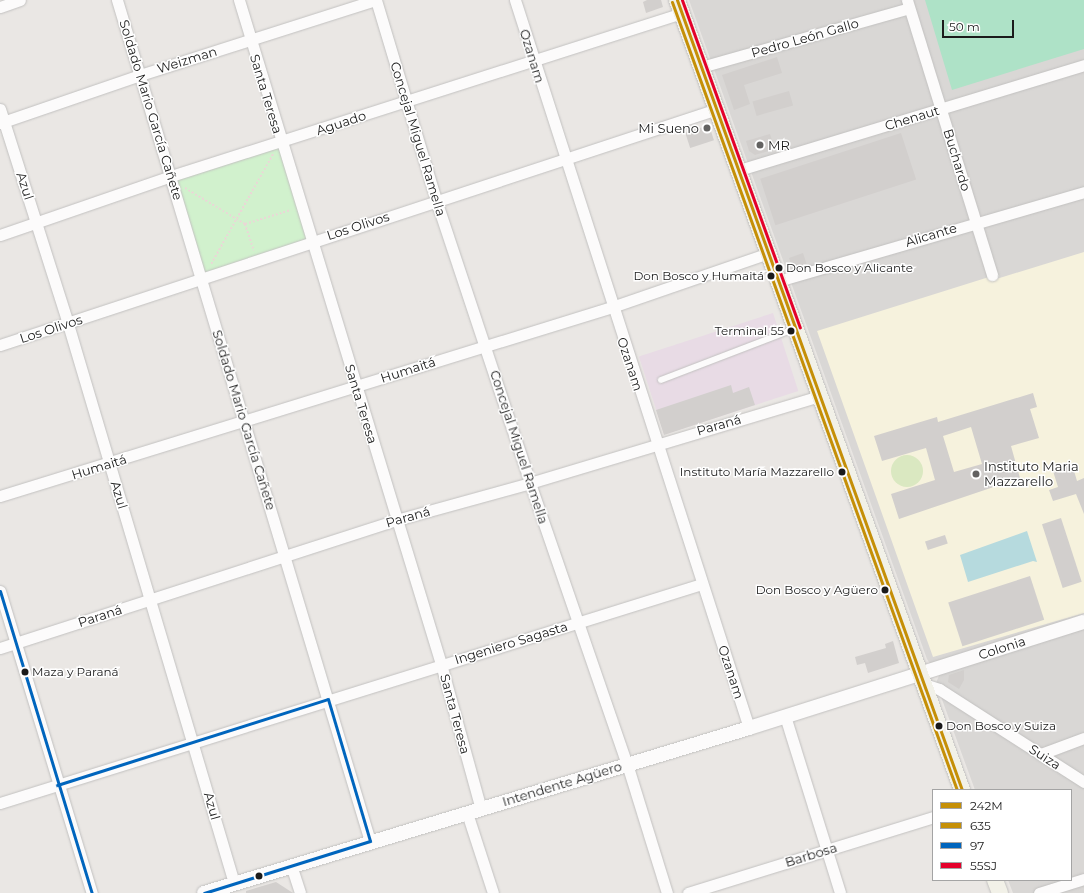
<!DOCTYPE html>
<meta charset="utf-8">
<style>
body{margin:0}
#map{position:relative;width:1084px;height:893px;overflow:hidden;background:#eae7e4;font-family:Montserrat,sans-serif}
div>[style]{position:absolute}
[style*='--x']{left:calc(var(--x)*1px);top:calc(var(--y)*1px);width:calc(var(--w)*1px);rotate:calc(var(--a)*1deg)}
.residential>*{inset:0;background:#d9d7d5}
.industrial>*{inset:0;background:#e8dbe5;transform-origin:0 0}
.education>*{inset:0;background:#f6f2dd}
.grass>*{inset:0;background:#dae8c1}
.round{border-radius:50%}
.park>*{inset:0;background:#d1f1cd;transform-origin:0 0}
.pitch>*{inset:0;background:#aee2c7}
.water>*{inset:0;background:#b6dade}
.building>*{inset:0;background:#d2cfcd;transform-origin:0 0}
.path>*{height:1.5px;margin-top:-0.75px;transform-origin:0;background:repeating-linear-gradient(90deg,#ead7d6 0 2px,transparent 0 4px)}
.roads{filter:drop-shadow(0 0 1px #c2c1c0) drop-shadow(0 0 1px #c2c1c0)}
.service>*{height:5.5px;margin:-2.75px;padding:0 2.75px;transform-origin:2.75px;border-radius:2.75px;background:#fcfbfb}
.minor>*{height:11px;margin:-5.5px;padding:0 5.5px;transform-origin:5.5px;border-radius:5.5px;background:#fcfbfb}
.tertiary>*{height:14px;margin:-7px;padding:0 7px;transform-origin:7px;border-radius:7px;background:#fcfbfb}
.secondary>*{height:16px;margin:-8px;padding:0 8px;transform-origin:8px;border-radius:8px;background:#f2f1e8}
.bus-1>*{height:3px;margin:-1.5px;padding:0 1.5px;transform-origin:1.5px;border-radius:1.5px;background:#c58f07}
.bus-2>*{height:3px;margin:-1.5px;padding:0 1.5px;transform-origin:1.5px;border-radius:1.5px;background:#c58f07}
.bus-3>*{height:3px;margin:-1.5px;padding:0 1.5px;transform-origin:1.5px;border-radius:1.5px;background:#0065bd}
.bus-4>*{height:3px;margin:-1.5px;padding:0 1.5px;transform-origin:1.5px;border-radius:1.5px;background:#e4002b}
.dots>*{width:11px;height:11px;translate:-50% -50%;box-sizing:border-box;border:2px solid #fff;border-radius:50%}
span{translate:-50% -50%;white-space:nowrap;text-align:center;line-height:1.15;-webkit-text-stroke:3px #fff;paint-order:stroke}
.bus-label{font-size:12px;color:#1b1b1b}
.left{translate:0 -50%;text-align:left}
.right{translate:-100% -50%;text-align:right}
.street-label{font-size:13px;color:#1b1b1b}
.poi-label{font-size:13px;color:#1b1b1b}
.legend{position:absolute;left:932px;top:789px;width:140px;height:92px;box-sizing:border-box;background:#fff;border:1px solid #a4a4a4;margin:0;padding:5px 7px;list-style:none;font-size:12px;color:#1b1b1b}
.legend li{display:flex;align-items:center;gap:8px;height:20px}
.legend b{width:20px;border:1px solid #a4a4a4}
.scale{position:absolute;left:942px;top:20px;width:72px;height:18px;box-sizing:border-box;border:2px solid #1b1b1b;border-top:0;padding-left:5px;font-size:12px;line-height:14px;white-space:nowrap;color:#1b1b1b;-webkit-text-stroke:3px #fff;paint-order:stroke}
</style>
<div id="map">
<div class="residential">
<div style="clip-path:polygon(689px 0,1084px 0,1084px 621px,931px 665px,927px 659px)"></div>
<div style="clip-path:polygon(1084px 629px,1084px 893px,1013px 893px,1008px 880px,1071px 880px,1071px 790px,975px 790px,936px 683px,940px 673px)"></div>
</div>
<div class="industrial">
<div style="left:773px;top:313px;width:82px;height:141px;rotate:72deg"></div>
</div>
<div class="education">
<div style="clip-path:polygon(1084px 252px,1084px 613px,933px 657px,817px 331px,989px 277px,990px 281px)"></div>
</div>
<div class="grass">
<div class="round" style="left:891px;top:455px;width:32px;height:32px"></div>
</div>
<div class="park">
<div style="left:280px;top:142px;width:104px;height:114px;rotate:73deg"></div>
</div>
<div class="pitch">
<div style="clip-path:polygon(925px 0,1084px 0,1084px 49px,952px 90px)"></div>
</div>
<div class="water">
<div style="clip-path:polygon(1027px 531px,1037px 562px,1033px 561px,968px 582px,960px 555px)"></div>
</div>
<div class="building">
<div style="clip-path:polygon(647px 0,661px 0,663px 7px,646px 13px,643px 2px)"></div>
<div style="clip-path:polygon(777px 57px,782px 73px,744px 85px,750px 104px,734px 110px,722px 75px)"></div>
<div style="left:789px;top:91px;width:15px;height:38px;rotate:74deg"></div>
<div style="left:709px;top:125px;width:16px;height:25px;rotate:72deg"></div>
<div style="left:901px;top:133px;width:49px;height:148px;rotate:72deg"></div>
<div style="clip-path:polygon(770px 134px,775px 149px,755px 155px,749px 151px,746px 141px)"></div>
<div style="clip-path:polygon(803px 253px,807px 265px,798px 268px,791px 264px,789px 258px)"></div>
<div style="clip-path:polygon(731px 385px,733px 393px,749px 387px,755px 405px,664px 435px,656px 410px)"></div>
<div style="clip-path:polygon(evenodd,1033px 393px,1037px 407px,1030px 409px,1039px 438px,1011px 446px,1020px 478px,899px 519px,891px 494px,935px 480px,926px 448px,882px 461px,874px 436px,937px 417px,938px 422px,1033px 393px,971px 427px,982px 464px,954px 472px,943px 436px,971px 427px)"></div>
<div style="clip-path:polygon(1072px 464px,1077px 481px,1084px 478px,1084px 514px,1076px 494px,1053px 501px,1049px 490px,1058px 487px,1053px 471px)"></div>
<div style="left:1061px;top:518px;width:67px;height:20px;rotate:72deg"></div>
<div style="left:945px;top:535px;width:9px;height:21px;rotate:72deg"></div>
<div style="left:1030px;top:576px;width:46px;height:86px;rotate:72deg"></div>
<div style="clip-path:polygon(893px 641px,899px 663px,868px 673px,865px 663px,857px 665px,855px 657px,886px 648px,885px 644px)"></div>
<div style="clip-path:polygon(964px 670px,964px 680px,959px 689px,948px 682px,949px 675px)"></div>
<div style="clip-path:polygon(276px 882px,293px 893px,246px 893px,246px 891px)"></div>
</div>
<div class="path">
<div style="--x:185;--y:188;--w:70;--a:31"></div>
<div style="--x:245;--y:224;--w:28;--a:71"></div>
<div style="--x:245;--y:224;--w:48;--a:-16.9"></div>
<div style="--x:211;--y:264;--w:126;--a:-60.6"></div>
</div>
<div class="roads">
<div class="service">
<div style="--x:661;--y:380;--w:142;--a:-21"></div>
</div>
<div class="minor">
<div style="--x:117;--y:0;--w:878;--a:73.26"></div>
<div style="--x:239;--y:0;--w:694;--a:73.08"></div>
<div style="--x:441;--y:664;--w:150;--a:74.6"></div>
<div style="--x:376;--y:0;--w:209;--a:73.3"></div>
<div style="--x:436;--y:200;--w:298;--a:71.6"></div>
<div style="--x:530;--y:483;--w:297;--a:71"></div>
<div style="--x:627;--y:764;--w:135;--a:72.8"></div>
<div style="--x:515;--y:0;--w:765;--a:72.18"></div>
<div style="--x:907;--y:0;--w:288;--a:72.8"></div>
<div style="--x:0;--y:7;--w:21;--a:-19"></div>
<div style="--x:701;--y:67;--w:216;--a:-15.8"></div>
<div style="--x:0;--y:109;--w:225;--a:72.4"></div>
<div style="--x:68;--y:324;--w:583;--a:73.46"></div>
<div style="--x:0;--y:123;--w:148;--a:-18.9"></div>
<div style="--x:140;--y:75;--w:247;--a:-17.7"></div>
<div style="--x:739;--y:170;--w:361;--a:-16.9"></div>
<div style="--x:0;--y:235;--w:181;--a:-19"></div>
<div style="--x:171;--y:176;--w:536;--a:-17.69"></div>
<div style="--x:778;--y:281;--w:319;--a:-16.2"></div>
<div style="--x:0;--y:345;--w:755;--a:-18.22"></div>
<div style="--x:0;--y:496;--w:641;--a:-17.16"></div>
<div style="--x:612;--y:307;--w:166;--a:-19"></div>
<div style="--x:0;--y:591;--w:316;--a:73.1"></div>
<div style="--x:0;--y:648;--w:416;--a:-17.9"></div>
<div style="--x:396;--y:520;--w:139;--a:-15.4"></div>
<div style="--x:530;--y:483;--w:303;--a:-16.7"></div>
<div style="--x:924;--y:684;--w:16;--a:18"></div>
<div style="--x:939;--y:689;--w:172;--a:32.7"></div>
<div style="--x:785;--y:716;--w:185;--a:72.7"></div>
<div style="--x:1041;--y:754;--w:46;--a:-20.4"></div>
<div style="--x:0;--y:803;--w:735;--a:-17.33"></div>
<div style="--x:467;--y:813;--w:84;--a:72"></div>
<div style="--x:291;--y:865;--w:29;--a:72"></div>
<div style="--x:688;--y:893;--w:257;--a:-17.2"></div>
<div style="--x:1039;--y:893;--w:47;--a:-17.3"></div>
</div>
<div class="tertiary">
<div style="--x:204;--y:893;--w:569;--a:-16.84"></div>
<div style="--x:749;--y:728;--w:351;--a:-17.6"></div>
</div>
<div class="secondary">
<div style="--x:677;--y:0;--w:840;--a:70.16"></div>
<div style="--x:995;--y:880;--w:14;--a:69"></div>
</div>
</div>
<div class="bus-1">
<div style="--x:677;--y:0;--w:840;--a:70.16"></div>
</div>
<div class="bus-2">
<div style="--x:672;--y:2;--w:838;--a:70.12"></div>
</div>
<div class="bus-3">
<div style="--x:0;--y:591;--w:316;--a:73.1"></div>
<div style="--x:57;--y:785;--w:284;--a:-17.6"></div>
<div style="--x:328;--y:699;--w:148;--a:73.5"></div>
<div style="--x:370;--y:841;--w:174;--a:162.6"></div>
</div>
<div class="bus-4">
<div style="--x:682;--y:0;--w:348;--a:70.2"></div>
</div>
<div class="dots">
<div style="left:707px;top:128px;background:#636261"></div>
<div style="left:760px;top:145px;background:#636261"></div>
<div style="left:779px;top:268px;background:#1b1b1b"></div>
<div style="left:771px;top:276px;background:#1b1b1b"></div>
<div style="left:791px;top:331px;background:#1b1b1b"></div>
<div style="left:842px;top:472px;background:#1b1b1b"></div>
<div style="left:976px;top:474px;background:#636261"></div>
<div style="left:885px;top:590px;background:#1b1b1b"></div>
<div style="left:25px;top:672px;background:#1b1b1b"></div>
<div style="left:939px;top:726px;background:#1b1b1b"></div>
<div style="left:259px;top:876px;background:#1b1b1b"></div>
</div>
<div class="bus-label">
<span class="left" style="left:786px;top:268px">Don Bosco y Alicante</span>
<span class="right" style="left:764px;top:276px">Don Bosco y Humaitá</span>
<span class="right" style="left:784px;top:331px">Terminal 55</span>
<span class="right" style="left:834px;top:472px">Instituto María Mazzarello</span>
<span class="right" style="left:878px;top:590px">Don Bosco y Agüero</span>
<span class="left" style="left:32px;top:672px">Maza y Paraná</span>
<span class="left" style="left:946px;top:726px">Don Bosco y Suiza</span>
</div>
<div class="street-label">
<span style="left:805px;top:38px;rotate:-16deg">Pedro León Gallo</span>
<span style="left:532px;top:56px;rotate:73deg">Ozanam</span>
<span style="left:187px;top:60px;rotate:-17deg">Weizman</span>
<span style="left:266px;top:94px;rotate:73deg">Santa Teresa</span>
<span style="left:151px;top:110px;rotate:73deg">Soldado Mario García Cañete</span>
<span style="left:912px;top:118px;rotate:-17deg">Chenaut</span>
<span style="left:341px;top:123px;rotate:-18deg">Aguado</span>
<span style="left:418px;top:139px;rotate:73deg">Concejal Miguel Ramella</span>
<span style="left:957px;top:160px;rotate:73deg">Buchardo</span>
<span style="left:25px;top:186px;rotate:72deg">Azul</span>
<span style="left:358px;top:226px;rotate:-18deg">Los Olivos</span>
<span style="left:931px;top:235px;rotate:-17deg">Alicante</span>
<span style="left:51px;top:329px;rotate:-18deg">Los Olivos</span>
<span style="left:630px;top:364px;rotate:72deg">Ozanam</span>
<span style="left:408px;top:370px;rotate:-18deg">Humaitá</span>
<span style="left:361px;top:404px;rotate:73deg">Santa Teresa</span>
<span style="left:244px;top:420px;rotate:73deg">Soldado Mario García Cañete</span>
<span style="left:719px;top:425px;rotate:-16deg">Paraná</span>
<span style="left:519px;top:447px;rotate:72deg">Concejal Miguel Ramella</span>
<span style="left:99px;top:467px;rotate:-17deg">Humaitá</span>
<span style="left:119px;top:495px;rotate:73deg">Azul</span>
<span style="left:408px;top:517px;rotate:-16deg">Paraná</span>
<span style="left:100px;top:616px;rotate:-18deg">Paraná</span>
<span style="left:511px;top:643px;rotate:-17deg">Ingeniero Sagasta</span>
<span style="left:1002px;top:648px;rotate:-18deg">Colonia</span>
<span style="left:731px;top:672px;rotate:72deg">Ozanam</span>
<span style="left:455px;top:714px;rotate:75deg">Santa Teresa</span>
<span style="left:1045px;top:757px;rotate:33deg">Suiza</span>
<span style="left:562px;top:784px;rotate:-17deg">Intendente Agüero</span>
<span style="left:212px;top:806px;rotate:74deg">Azul</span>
<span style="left:811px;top:855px;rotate:-17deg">Barbosa</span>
</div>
<div class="poi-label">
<span class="right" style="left:699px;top:128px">Mi Sueno</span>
<span class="left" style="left:768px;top:145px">MR</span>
<span class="left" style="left:984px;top:474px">Instituto Maria<br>Mazzarello</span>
</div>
<ul class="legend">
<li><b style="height:5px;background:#c58f07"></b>242M</li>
<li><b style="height:5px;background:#c58f07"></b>635</li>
<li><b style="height:5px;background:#0065bd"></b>97</li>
<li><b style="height:5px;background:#e4002b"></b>55SJ</li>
</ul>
<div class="scale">50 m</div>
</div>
